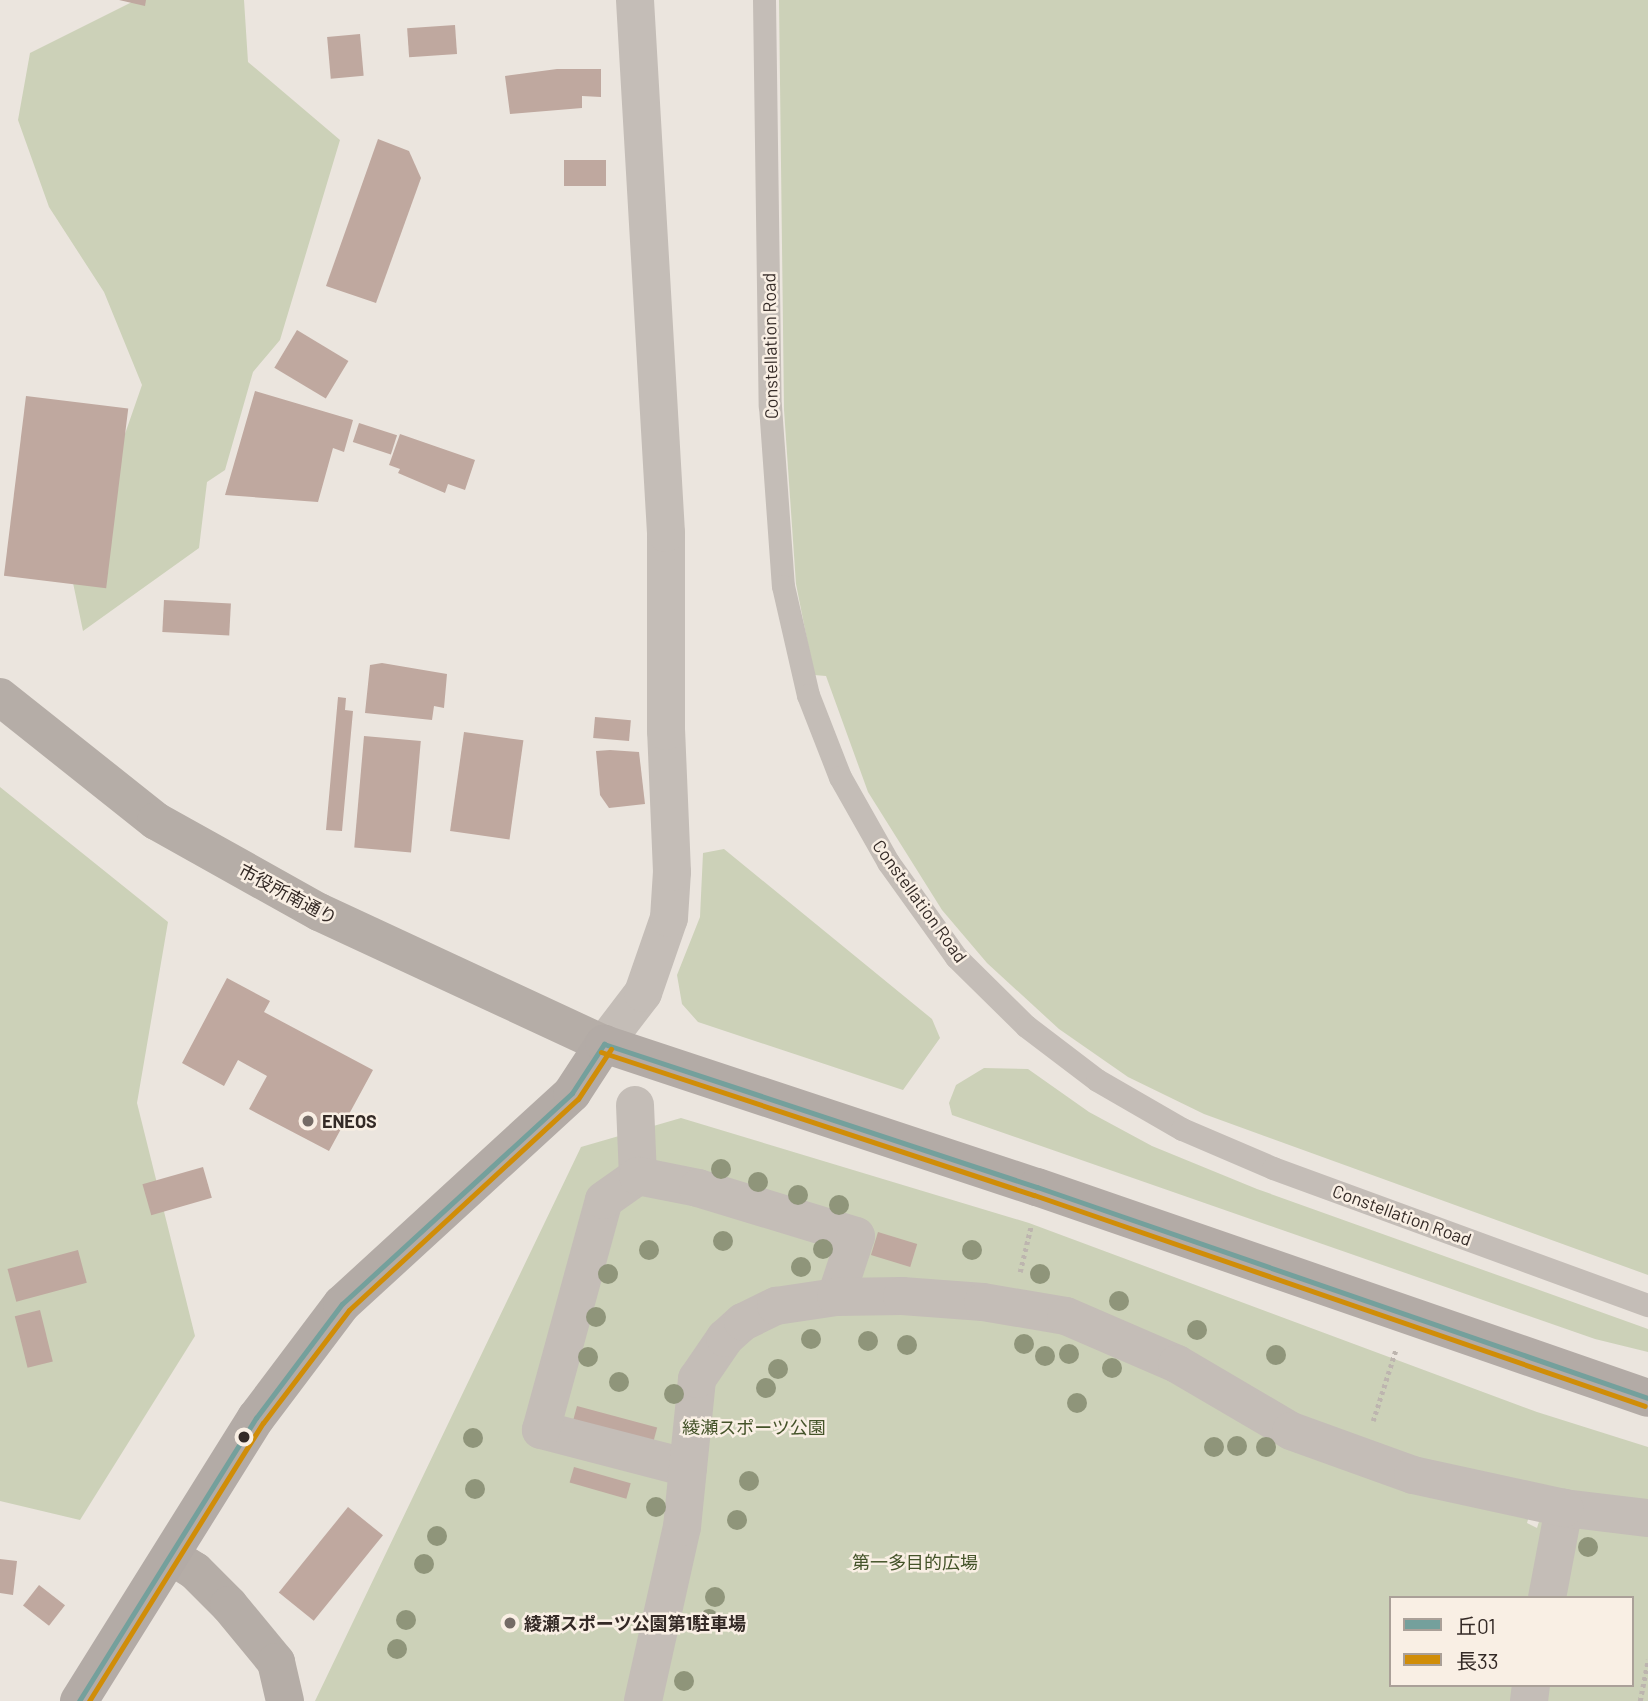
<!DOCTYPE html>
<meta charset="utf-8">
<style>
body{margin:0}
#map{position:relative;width:1648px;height:1701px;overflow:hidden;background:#ebe5de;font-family:Barlow,"Noto Sans JP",sans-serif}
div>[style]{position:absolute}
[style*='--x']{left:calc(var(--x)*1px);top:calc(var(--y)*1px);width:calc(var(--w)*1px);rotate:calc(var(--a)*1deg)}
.green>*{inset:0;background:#ccd1b8}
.building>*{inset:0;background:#bfa89f;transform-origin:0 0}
.path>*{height:4.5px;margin-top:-2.25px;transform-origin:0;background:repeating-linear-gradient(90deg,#bdb5af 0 3.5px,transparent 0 7px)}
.lane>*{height:23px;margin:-11.5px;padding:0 11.5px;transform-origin:11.5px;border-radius:11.5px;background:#c4bdb7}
.street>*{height:38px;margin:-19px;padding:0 19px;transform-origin:19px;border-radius:19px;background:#c4bdb7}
.secondary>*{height:38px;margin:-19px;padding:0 19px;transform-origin:19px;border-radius:19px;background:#b5ada7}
.primary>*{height:38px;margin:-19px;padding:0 19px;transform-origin:19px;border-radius:19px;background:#b3aba6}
.bus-1>*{height:5px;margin:-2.5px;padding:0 2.5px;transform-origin:2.5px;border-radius:2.5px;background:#74a09c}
.bus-2>*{height:5px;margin:-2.5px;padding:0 2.5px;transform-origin:2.5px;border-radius:2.5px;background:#d08d08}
.trees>*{width:20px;height:20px;margin:-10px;border-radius:50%;background:#8f957a}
.dots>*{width:19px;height:19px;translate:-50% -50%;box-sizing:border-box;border:4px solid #f9efe4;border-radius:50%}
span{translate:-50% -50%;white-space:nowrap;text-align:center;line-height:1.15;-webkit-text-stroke:5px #f9efe4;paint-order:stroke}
.street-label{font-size:18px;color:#342a26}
.poi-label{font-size:18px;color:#342a26;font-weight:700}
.left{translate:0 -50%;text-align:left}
.park-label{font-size:18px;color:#445329}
.legend{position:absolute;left:1389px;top:1596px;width:245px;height:91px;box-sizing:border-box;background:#f9efe4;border:2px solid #aaa098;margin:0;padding:9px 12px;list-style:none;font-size:21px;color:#342a26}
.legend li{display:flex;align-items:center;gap:14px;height:35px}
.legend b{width:35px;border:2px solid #aaa098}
</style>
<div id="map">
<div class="green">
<div style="clip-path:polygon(136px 0,244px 0,248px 62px,340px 140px,280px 340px,253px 372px,225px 470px,207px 482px,199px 548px,83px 631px,66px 549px,118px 454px,142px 385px,104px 292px,49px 207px,18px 120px,30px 53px)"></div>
<div style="clip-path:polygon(779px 0,1648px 0,1648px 1275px,1204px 1114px,1128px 1077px,1059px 1029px,987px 963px,942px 910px,868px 792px,826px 676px,814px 675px,796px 584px,784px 410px)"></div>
<div style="clip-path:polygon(0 787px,168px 922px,137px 1103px,195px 1336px,80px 1520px,0 1501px)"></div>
<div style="clip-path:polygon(724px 849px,932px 1019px,940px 1038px,903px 1090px,698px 1022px,682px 1004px,677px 975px,700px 917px,703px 853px)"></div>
<div style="clip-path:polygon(984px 1068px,1028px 1069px,1089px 1112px,1152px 1146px,1257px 1189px,1648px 1329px,1648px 1352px,1595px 1339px,952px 1115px,949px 1103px,956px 1085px)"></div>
<div style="clip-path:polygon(evenodd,681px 1118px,1029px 1223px,1537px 1412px,1648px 1447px,1648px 1701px,315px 1701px,581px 1147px,681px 1118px,1538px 1485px,1550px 1486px,1537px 1528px,1527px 1523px,1538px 1485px,681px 1118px,1391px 1598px,1632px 1598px,1632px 1685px,1391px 1685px,1391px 1598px)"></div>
</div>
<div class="building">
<div style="clip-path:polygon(119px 0,146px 0,145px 6px)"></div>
<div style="left:455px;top:25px;width:29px;height:48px;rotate:86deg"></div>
<div style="left:360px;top:34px;width:42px;height:33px;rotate:85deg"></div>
<div style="clip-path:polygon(557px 69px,601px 69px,601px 97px,582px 96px,582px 108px,510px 114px,505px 76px)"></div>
<div style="clip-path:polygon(378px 139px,409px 151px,421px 178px,376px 303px,326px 286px)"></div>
<div style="left:606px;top:160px;width:26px;height:42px;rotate:90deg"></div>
<div style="left:297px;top:330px;width:60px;height:44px;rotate:31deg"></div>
<div style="clip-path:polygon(255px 391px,353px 420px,344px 452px,333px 448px,318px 502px,225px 495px)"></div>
<div style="left:26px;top:396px;width:103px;height:181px;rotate:7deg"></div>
<div style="left:359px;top:423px;width:40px;height:20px;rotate:18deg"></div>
<div style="clip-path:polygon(400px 434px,475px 460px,465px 490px,448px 484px,445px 493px,398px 473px,400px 469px,389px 465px)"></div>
<div style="left:164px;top:600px;width:67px;height:32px;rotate:3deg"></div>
<div style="clip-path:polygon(382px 663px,447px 674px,444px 708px,434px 706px,432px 720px,365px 713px,370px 665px)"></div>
<div style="clip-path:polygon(338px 697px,346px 698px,345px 710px,353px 711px,342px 831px,326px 830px)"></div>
<div style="left:595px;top:717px;width:36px;height:21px;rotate:5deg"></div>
<div style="left:464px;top:732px;width:60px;height:100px;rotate:8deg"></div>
<div style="left:364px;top:736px;width:57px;height:112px;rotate:5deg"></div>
<div style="clip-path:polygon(610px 750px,639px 752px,645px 804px,609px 808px,600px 795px,596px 751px)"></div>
<div style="clip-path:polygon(227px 978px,270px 1001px,264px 1012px,373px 1070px,329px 1151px,249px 1109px,267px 1076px,238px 1060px,224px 1086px,182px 1063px)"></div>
<div style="left:203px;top:1167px;width:32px;height:63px;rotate:74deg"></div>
<div style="left:878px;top:1232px;width:41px;height:24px;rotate:17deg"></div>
<div style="left:78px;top:1250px;width:34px;height:73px;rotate:75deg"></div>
<div style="left:40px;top:1310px;width:53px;height:26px;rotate:76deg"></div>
<div style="left:577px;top:1406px;width:83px;height:25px;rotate:15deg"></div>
<div style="left:574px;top:1467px;width:59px;height:16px;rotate:16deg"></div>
<div style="left:348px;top:1507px;width:45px;height:110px;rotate:39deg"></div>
<div style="clip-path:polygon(0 1559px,17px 1561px,13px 1595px,0 1593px)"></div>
<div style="left:39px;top:1585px;width:33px;height:26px;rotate:38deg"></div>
</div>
<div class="path">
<div style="--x:1020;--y:1272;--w:47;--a:-76.6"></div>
<div style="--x:1373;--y:1421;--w:76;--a:-72.3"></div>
<div style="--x:1640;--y:1701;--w:42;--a:-79"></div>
</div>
<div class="lane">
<div style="--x:764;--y:0;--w:406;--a:89.2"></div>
<div style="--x:770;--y:406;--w:180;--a:85.9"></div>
<div style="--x:783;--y:586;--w:112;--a:77.1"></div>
<div style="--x:808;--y:695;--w:88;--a:68.7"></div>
<div style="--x:840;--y:777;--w:98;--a:60.5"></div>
<div style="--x:888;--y:862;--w:117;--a:54.4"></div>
<div style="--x:956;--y:957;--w:98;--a:44.6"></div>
<div style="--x:1026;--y:1026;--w:89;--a:37.3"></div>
<div style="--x:1097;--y:1080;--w:98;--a:30"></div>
<div style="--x:1182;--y:1129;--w:99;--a:23.2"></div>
<div style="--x:1273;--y:1168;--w:399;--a:20.1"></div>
</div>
<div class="street">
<div style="--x:604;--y:1044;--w:64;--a:-52.6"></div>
<div style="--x:643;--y:993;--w:79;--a:-70.9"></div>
<div style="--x:669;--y:918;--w:46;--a:-86.3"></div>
<div style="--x:672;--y:872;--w:141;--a:-92.4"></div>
<div style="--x:666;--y:731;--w:198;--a:-90"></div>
<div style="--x:666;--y:533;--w:534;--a:-93.33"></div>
<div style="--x:635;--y:1105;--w:71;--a:87.6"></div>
<div style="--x:688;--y:1468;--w:152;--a:-165.5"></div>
<div style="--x:541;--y:1430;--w:238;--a:-74.7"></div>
<div style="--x:604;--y:1200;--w:42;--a:-35.2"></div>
<div style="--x:638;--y:1176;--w:61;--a:11.3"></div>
<div style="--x:698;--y:1188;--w:165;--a:16.9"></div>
<div style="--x:856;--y:1236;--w:64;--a:108.2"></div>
<div style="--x:1547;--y:1598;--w:92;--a:-79.3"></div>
<div style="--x:1564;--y:1508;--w:85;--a:6.8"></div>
<div style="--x:643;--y:1701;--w:178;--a:-77.4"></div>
<div style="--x:682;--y:1527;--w:149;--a:-84.2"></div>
<div style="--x:697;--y:1379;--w:50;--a:-55.7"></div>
<div style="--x:725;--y:1338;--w:24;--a:-42"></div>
<div style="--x:743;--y:1322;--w:37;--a:-26"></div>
<div style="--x:776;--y:1306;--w:61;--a:-8.5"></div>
<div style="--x:836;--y:1297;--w:66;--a:-0.9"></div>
<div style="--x:902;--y:1296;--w:81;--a:4.2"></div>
<div style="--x:983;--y:1302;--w:84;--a:9.6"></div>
<div style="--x:1066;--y:1316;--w:121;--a:23.4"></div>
<div style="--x:1177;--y:1364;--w:132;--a:30.4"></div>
<div style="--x:1291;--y:1431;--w:130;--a:19.8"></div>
<div style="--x:1413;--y:1475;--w:155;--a:12.3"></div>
<div style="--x:1529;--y:1701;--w:16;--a:-83"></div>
</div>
<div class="secondary">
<div style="--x:0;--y:697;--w:199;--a:38.5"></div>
<div style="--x:156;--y:821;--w:187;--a:29.2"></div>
<div style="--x:319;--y:912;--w:314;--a:24.9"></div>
<div style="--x:171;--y:1556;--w:28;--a:32"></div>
<div style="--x:195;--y:1571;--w:48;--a:45"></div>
<div style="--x:229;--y:1605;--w:74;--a:50.5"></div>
<div style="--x:276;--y:1662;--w:40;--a:77"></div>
</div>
<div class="primary">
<div style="--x:79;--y:1701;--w:334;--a:-58"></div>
<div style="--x:256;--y:1418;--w:143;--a:-53"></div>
<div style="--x:342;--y:1304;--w:312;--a:-42.5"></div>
<div style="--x:572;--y:1093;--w:59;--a:-56.9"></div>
<div style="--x:604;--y:1044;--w:456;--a:18.3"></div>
<div style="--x:1037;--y:1187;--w:646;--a:19.05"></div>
</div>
<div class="bus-1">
<div style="--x:604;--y:1044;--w:456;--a:18.3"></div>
<div style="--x:1037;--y:1187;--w:646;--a:19.05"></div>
<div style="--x:79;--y:1701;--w:334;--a:-58"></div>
<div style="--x:256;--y:1418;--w:143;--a:-53"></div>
<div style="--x:342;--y:1304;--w:312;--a:-42.5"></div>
<div style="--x:572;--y:1093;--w:59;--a:-56.9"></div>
</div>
<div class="bus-2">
<div style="--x:601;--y:1052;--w:456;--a:18.3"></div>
<div style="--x:1034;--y:1195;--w:646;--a:19.05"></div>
<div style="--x:89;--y:1701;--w:328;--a:-58"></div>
<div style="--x:263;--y:1423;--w:142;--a:-52.7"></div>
<div style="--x:349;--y:1310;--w:311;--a:-42.7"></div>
<div style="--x:578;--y:1099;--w:60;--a:-56.6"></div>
</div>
<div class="trees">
<div style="left:721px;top:1169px"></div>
<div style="left:758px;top:1182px"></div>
<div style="left:798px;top:1195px"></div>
<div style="left:839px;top:1205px"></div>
<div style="left:723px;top:1241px"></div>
<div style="left:823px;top:1249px"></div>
<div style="left:649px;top:1250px"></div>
<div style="left:972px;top:1250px"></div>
<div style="left:801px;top:1267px"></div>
<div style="left:608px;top:1274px"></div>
<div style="left:1040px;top:1274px"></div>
<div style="left:1119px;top:1301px"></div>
<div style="left:596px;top:1317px"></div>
<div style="left:1197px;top:1330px"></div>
<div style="left:811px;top:1339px"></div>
<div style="left:868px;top:1341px"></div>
<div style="left:1024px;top:1344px"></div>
<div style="left:907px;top:1345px"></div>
<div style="left:1069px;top:1354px"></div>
<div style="left:1276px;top:1355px"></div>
<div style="left:1045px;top:1356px"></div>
<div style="left:588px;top:1357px"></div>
<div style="left:1112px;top:1368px"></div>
<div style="left:778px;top:1369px"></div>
<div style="left:619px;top:1382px"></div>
<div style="left:766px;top:1388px"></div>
<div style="left:674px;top:1394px"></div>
<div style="left:1077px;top:1403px"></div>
<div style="left:473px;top:1438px"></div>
<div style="left:1237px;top:1446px"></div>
<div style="left:1214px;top:1447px"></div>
<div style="left:1266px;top:1447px"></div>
<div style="left:749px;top:1481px"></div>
<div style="left:475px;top:1489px"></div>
<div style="left:656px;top:1507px"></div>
<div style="left:737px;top:1520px"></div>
<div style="left:437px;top:1536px"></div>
<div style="left:1588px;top:1547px"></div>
<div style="left:424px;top:1564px"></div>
<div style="left:715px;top:1597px"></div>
<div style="left:709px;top:1619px"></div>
<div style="left:406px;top:1620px"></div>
<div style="left:397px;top:1649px"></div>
<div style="left:684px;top:1681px"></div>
</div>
<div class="dots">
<div style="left:308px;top:1121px;background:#746b66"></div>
<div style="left:244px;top:1437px;background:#342a26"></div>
<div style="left:510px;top:1623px;background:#746b66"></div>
</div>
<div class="street-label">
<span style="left:770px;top:346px;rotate:-91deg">Constellation Road</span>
<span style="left:288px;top:894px;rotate:28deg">市役所南通り</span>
<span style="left:920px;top:901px;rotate:54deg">Constellation Road</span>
<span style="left:1402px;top:1215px;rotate:20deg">Constellation Road</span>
</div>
<div class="poi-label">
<span class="left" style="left:322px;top:1121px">ENEOS</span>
<span class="left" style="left:524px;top:1623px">綾瀬スポーツ公園第1駐車場</span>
</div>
<div class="park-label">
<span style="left:754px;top:1427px">綾瀬スポーツ公園</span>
<span style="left:915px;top:1562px">第一多目的広場</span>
</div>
<ul class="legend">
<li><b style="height:9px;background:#74a09c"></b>丘01</li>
<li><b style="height:9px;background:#d08d08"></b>長33</li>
</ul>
</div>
